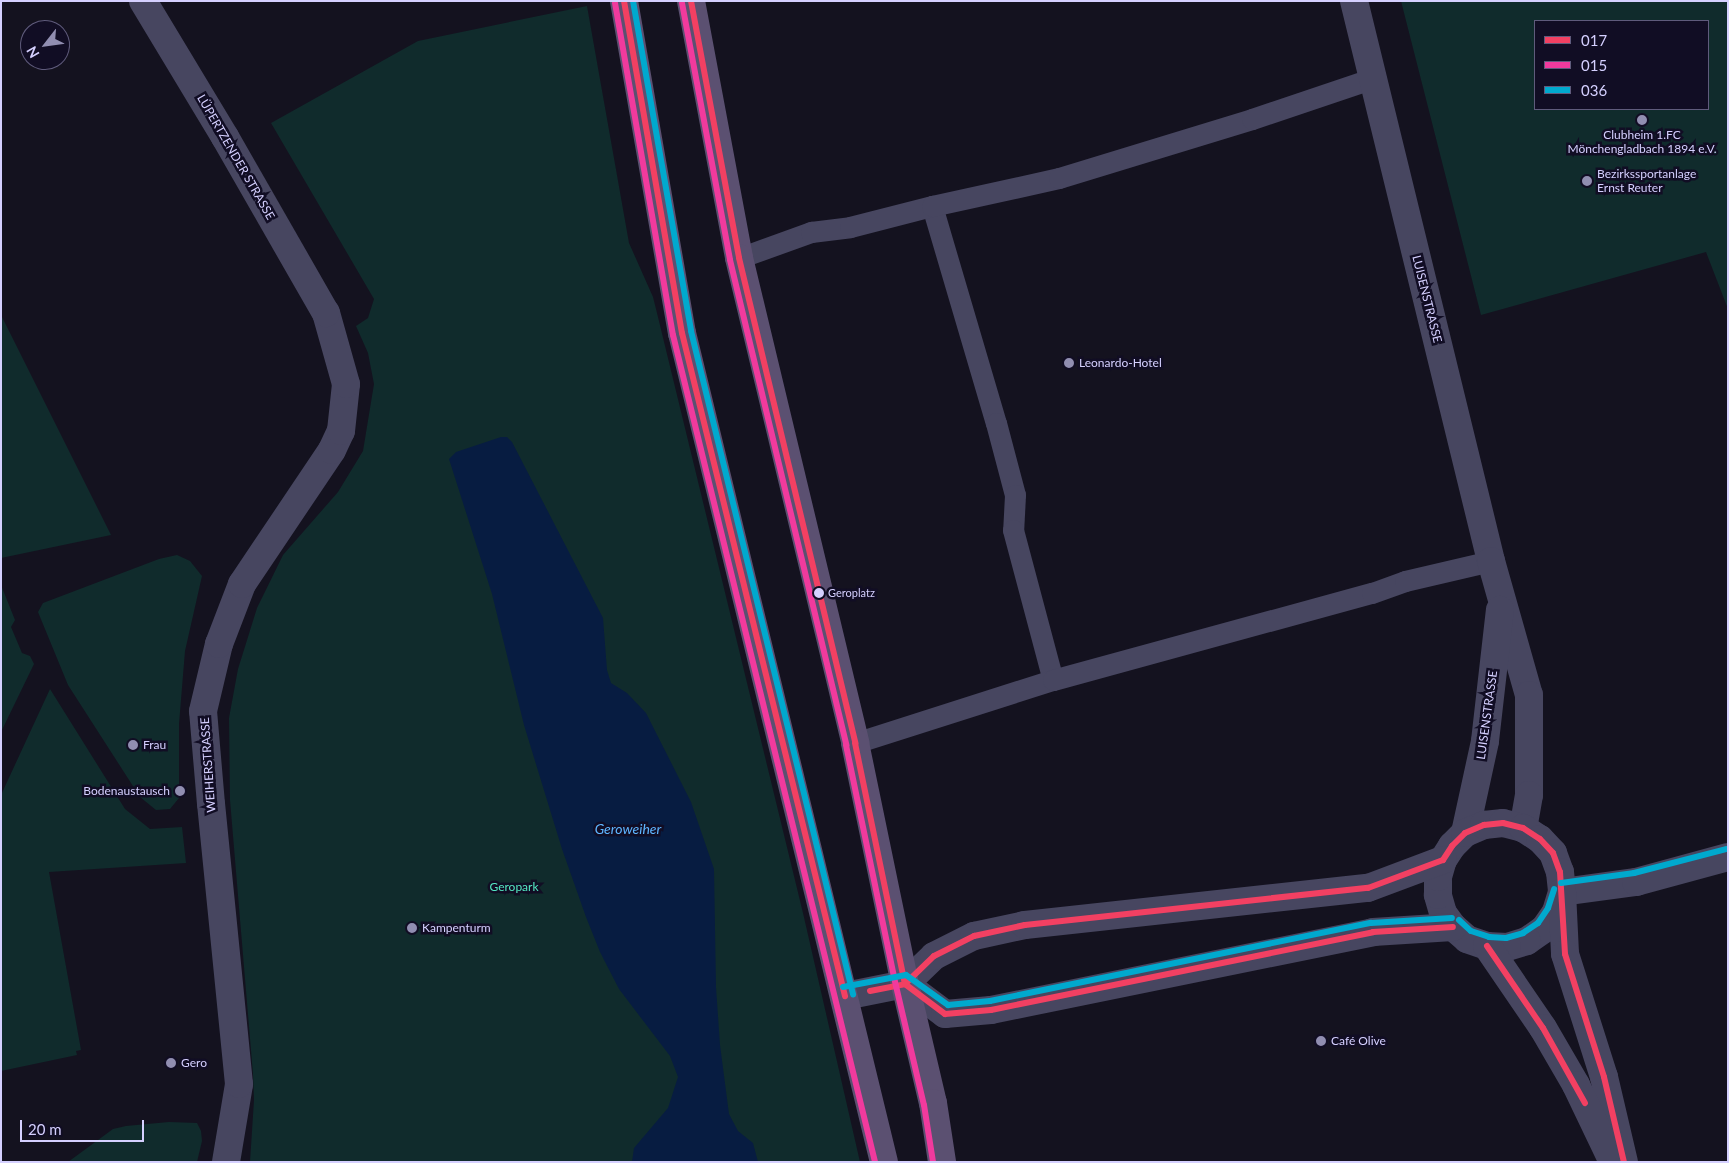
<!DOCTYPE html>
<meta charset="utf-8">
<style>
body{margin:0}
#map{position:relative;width:1729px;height:1163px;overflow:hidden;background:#14121f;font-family:Lato,sans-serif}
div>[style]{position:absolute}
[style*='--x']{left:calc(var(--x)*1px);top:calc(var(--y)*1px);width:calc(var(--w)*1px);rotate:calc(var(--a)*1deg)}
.green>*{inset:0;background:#102b2c}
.water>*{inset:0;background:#071c41}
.service>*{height:21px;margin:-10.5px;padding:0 10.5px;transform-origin:10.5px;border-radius:10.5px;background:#474660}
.minor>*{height:28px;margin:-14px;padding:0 14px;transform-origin:14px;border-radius:14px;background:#474660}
.tertiary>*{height:28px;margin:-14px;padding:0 14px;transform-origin:14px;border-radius:14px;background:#474660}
.primary>*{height:28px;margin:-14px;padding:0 14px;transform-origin:14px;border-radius:14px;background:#5b5071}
.bus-1>*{height:6px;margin:-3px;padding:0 3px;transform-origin:3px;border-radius:3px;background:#f24062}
.bus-2>*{height:6px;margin:-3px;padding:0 3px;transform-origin:3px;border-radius:3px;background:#f13a9d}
.bus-3>*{height:6px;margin:-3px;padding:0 3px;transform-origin:3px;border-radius:3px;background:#00a9ce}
.dots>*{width:14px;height:14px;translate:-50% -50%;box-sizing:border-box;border:2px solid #110d24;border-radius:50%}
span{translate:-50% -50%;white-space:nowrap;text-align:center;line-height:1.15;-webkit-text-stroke:5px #110d24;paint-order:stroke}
.bus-label{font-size:11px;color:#d5d0ff}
.left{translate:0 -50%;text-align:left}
.poi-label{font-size:12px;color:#d5d0ff}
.right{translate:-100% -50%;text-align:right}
.street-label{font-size:12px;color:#d5d0ff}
.park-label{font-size:12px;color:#54e7c2}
.water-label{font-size:14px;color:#5eb5ff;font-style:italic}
.frame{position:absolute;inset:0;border:2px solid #d5d0ff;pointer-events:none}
.legend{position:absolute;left:1534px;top:20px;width:175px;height:90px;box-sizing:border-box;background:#110d24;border:1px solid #5f5b7c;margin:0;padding:6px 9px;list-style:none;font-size:15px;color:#d5d0ff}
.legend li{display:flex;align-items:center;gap:10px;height:25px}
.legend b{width:25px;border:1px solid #5f5b7c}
.north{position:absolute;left:20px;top:20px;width:50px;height:50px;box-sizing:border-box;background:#110d24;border:1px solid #5f5b7c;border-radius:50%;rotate:240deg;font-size:14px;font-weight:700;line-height:20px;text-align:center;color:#d5d0ff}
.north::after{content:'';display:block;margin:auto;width:18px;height:22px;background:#918eb1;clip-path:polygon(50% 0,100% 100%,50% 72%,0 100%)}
.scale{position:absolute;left:20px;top:1120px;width:124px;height:22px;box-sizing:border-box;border:2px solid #d5d0ff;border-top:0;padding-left:6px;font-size:15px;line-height:18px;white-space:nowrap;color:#d5d0ff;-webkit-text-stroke:4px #110d24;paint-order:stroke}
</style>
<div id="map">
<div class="green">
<div style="clip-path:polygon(evenodd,1401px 1px,1728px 1px,1728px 309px,1706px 252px,1481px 315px,1401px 1px,1535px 21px,1708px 21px,1708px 109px,1535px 109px,1535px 21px)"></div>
<div style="clip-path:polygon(587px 6px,629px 243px,653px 297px,657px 313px,803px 913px,860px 1162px,250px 1162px,254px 1100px,253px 1074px,230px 800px,229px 718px,238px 669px,257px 608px,283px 555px,338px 492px,363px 451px,374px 384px,368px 353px,356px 326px,368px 318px,374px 299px,271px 123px,418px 41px)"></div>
<div style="clip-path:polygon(1px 315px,111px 535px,1px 558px)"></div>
<div style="clip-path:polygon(177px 555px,190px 561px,202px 576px,185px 651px,179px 724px,179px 798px,170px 809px,156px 810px,140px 797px,68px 685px,38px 612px,43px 603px,159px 559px)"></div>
<div style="clip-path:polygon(1px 585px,15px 620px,11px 627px,22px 653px,30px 656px,34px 664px,1px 732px)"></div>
<div style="clip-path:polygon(50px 689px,125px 809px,150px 829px,182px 827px,186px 863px,49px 872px,81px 1050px,76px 1051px,77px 1055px,1px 1071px,1px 795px)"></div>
<div style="clip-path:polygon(169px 1122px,197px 1123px,201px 1131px,202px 1141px,197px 1162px,68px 1162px,113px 1129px,126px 1126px)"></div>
</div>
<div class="water">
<div style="clip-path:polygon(501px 437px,507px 437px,512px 442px,603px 618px,607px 670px,611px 683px,627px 693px,646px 713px,691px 802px,714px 869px,716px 987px,720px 1045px,729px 1114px,738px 1131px,753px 1143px,758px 1162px,632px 1162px,634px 1148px,668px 1108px,678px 1077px,670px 1056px,619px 989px,600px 952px,586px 917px,562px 849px,524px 725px,492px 594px,449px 459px,456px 452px)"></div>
</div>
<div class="service">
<div style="--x:932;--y:206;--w:226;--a:73.6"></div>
<div style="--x:996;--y:423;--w:74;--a:75.2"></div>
<div style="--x:1015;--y:495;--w:35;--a:93"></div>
<div style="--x:1013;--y:530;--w:155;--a:75.1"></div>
<div style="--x:739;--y:258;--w:77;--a:-19.9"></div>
<div style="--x:811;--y:232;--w:39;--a:-7"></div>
<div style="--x:850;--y:227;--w:85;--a:-14.4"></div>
<div style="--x:932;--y:206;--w:130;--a:-12.4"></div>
<div style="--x:1059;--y:178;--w:202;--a:-17"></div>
<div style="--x:1252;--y:119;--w:126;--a:-18.6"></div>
<div style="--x:855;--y:743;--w:208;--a:-17.7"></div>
<div style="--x:1053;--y:680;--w:331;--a:-15.3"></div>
<div style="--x:1372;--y:593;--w:35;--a:-20"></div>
<div style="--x:1405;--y:581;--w:88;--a:-13.1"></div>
</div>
<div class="minor">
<div style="--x:1354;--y:1;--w:577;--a:76.25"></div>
<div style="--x:1491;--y:561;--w:139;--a:74.2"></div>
<div style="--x:1529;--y:695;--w:100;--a:90"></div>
<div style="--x:1529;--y:795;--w:34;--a:100"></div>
<div style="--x:1465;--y:833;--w:94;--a:-77.7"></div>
<div style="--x:1485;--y:741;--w:132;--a:-83.5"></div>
<div style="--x:1562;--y:892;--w:75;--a:-7.7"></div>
<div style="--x:1636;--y:882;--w:95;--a:-15.2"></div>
<div style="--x:226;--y:1162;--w:79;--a:-80.5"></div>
<div style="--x:239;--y:1084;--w:281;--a:-95.7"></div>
<div style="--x:211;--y:804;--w:93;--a:-94.9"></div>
<div style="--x:203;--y:711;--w:69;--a:-76.6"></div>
<div style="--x:219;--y:644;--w:64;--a:-69"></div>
<div style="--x:242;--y:584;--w:161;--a:-56.1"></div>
<div style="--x:332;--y:450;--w:21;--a:-65"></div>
<div style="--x:341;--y:431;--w:47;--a:-83.9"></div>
<div style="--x:346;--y:384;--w:74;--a:-105.7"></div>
</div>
<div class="tertiary">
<div style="--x:143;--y:1;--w:159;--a:58.9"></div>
<div style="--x:225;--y:137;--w:203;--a:60.2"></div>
<div style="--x:1562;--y:892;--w:21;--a:107"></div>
<div style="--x:1556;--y:912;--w:21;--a:125"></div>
<div style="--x:1544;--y:929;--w:21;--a:145"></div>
<div style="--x:1527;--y:941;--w:21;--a:163"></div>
<div style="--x:1507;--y:947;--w:20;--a:-177"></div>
<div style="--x:1487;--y:946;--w:21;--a:-161"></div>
<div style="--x:1467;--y:939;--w:18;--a:-139"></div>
<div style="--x:1453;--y:927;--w:17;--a:-126"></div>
<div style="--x:1443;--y:913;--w:19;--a:-106"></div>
<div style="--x:1438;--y:895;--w:18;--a:-90"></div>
<div style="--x:1438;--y:877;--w:18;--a:-74"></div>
<div style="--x:1443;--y:860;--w:17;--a:-57"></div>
<div style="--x:1452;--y:846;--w:18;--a:-45"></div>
<div style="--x:1465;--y:833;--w:21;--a:-23"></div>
<div style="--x:1484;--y:825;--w:19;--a:-6"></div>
<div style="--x:1503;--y:823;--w:21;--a:14"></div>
<div style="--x:1523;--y:828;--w:20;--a:33"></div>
<div style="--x:1540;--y:839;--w:19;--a:47"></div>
<div style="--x:1553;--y:853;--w:20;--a:70"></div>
<div style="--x:1560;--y:872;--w:20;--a:84"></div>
<div style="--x:1562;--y:892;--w:62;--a:87.2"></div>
<div style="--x:1565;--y:954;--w:129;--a:72.4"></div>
<div style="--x:1604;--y:1077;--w:87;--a:76.8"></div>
<div style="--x:1487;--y:946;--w:99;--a:55.7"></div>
<div style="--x:1543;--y:1028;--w:66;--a:59.9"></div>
<div style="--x:1576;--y:1085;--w:81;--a:64.4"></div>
<div style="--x:905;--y:984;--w:50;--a:36.9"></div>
<div style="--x:945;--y:1014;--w:46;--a:-5"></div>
<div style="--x:991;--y:1010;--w:390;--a:-11.5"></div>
<div style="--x:1373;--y:932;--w:80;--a:-3.6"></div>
<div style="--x:845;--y:996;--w:61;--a:-11.3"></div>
<div style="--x:905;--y:984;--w:40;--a:-44"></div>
<div style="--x:934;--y:956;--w:45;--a:-26.6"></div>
<div style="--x:974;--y:936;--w:52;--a:-12.2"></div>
<div style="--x:1025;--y:925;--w:345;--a:-6.2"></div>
<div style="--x:1368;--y:888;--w:80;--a:-20.5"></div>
</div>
<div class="primary">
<div style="--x:624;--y:1;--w:337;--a:80.1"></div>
<div style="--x:682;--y:333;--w:853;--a:76.31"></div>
<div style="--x:691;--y:1;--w:261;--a:79.4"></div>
<div style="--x:739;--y:258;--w:499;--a:76.5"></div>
<div style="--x:855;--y:743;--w:246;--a:78.3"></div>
<div style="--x:905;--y:984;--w:122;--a:76.8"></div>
<div style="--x:933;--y:1103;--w:60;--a:81.3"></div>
</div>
<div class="bus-1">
<div style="--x:624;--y:1;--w:337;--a:80.1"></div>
<div style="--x:682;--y:333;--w:683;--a:76.19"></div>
<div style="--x:691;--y:1;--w:261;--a:79.4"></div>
<div style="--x:739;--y:258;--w:499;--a:76.5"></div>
<div style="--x:855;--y:743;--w:246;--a:78.3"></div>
<div style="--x:905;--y:984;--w:50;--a:36.9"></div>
<div style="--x:945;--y:1014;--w:46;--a:-5"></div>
<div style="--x:991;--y:1010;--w:390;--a:-11.5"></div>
<div style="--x:1373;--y:932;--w:80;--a:-3.6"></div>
<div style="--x:1443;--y:860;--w:17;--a:-57"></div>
<div style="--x:1452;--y:846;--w:18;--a:-45"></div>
<div style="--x:1465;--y:833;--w:21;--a:-23"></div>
<div style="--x:1484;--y:825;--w:19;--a:-6"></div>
<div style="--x:1503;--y:823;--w:21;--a:14"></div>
<div style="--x:1523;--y:828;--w:20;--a:33"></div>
<div style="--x:1540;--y:839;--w:19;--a:47"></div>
<div style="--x:1553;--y:853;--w:20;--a:70"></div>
<div style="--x:1560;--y:872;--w:82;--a:86.5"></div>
<div style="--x:1565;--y:954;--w:129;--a:72.4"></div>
<div style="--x:1604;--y:1077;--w:87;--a:76.8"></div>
<div style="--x:1487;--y:946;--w:99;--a:55.7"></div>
<div style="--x:1543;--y:1028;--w:86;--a:60.8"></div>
<div style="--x:870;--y:991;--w:36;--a:-11"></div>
<div style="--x:905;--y:984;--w:40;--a:-44"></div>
<div style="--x:934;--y:956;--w:45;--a:-26.6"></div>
<div style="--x:974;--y:936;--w:52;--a:-12.2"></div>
<div style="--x:1025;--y:925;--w:345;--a:-6.2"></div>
<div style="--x:1368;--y:888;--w:80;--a:-20.5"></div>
</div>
<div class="bus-2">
<div style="--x:615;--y:3;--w:337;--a:80.1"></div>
<div style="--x:673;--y:335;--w:851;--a:76.27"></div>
<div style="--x:682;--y:3;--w:261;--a:79.4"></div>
<div style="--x:730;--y:260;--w:499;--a:76.5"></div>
<div style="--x:846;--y:745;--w:246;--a:78.3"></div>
<div style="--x:896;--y:986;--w:122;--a:76.8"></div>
<div style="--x:924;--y:1105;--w:58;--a:81"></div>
</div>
<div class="bus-3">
<div style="--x:633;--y:1;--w:335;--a:80"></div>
<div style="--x:691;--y:331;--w:683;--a:76.27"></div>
<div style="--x:1561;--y:883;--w:74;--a:-7.8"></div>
<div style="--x:1634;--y:873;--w:95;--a:-14.6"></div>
<div style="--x:1459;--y:920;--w:16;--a:43"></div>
<div style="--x:1471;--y:931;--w:19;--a:18"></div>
<div style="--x:1489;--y:937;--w:17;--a:3"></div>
<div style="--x:1506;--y:938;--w:18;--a:-16"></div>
<div style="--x:1523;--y:933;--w:18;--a:-34"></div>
<div style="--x:1538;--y:923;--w:18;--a:-56"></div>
<div style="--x:1548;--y:908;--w:20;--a:-72"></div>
<div style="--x:843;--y:987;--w:64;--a:-10.8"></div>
<div style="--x:906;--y:975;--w:52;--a:35.5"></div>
<div style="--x:948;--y:1005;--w:42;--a:-5.4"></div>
<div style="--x:990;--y:1001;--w:389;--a:-11.6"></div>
<div style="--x:1371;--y:923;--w:81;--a:-3.5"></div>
</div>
<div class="dots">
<div style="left:1642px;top:120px;background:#918eb1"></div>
<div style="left:1587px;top:181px;background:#918eb1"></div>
<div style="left:1069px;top:363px;background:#918eb1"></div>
<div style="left:819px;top:593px;background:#d5d0ff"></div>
<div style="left:133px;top:745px;background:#918eb1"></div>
<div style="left:180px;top:791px;background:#918eb1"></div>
<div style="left:412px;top:928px;background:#918eb1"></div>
<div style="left:1321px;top:1041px;background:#918eb1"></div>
<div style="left:171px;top:1063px;background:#918eb1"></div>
</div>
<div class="bus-label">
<span class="left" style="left:828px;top:593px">Geroplatz</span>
</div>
<div class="poi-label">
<span style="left:1642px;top:142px">Clubheim 1.FC<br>Mönchengladbach 1894 e.V.</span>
<span class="left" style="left:1597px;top:181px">Bezirkssportanlage<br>Ernst Reuter</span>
<span class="left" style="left:1079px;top:363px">Leonardo-Hotel</span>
<span class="left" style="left:143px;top:745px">Frau</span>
<span class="right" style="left:170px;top:791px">Bodenaustausch</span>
<span class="left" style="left:422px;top:928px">Kampenturm</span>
<span class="left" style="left:1331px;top:1041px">Café Olive</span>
<span class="left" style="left:181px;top:1063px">Gero</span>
</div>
<div class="street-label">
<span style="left:236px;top:157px;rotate:60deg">LÜPERTZENDER STRASSE</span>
<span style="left:1427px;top:299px;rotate:76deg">LUISENSTRASSE</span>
<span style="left:1487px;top:715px;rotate:-82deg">LUISENSTRASSE</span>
<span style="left:208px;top:765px;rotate:-94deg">WEIHERSTRASSE</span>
</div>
<div class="park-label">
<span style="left:514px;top:887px">Geropark</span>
</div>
<div class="water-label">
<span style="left:628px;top:829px">Geroweiher</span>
</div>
<div class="frame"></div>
<ul class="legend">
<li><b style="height:6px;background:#f24062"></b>017</li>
<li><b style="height:6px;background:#f13a9d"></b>015</li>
<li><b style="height:6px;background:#00a9ce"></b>036</li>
</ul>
<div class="north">N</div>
<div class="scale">20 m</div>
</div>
